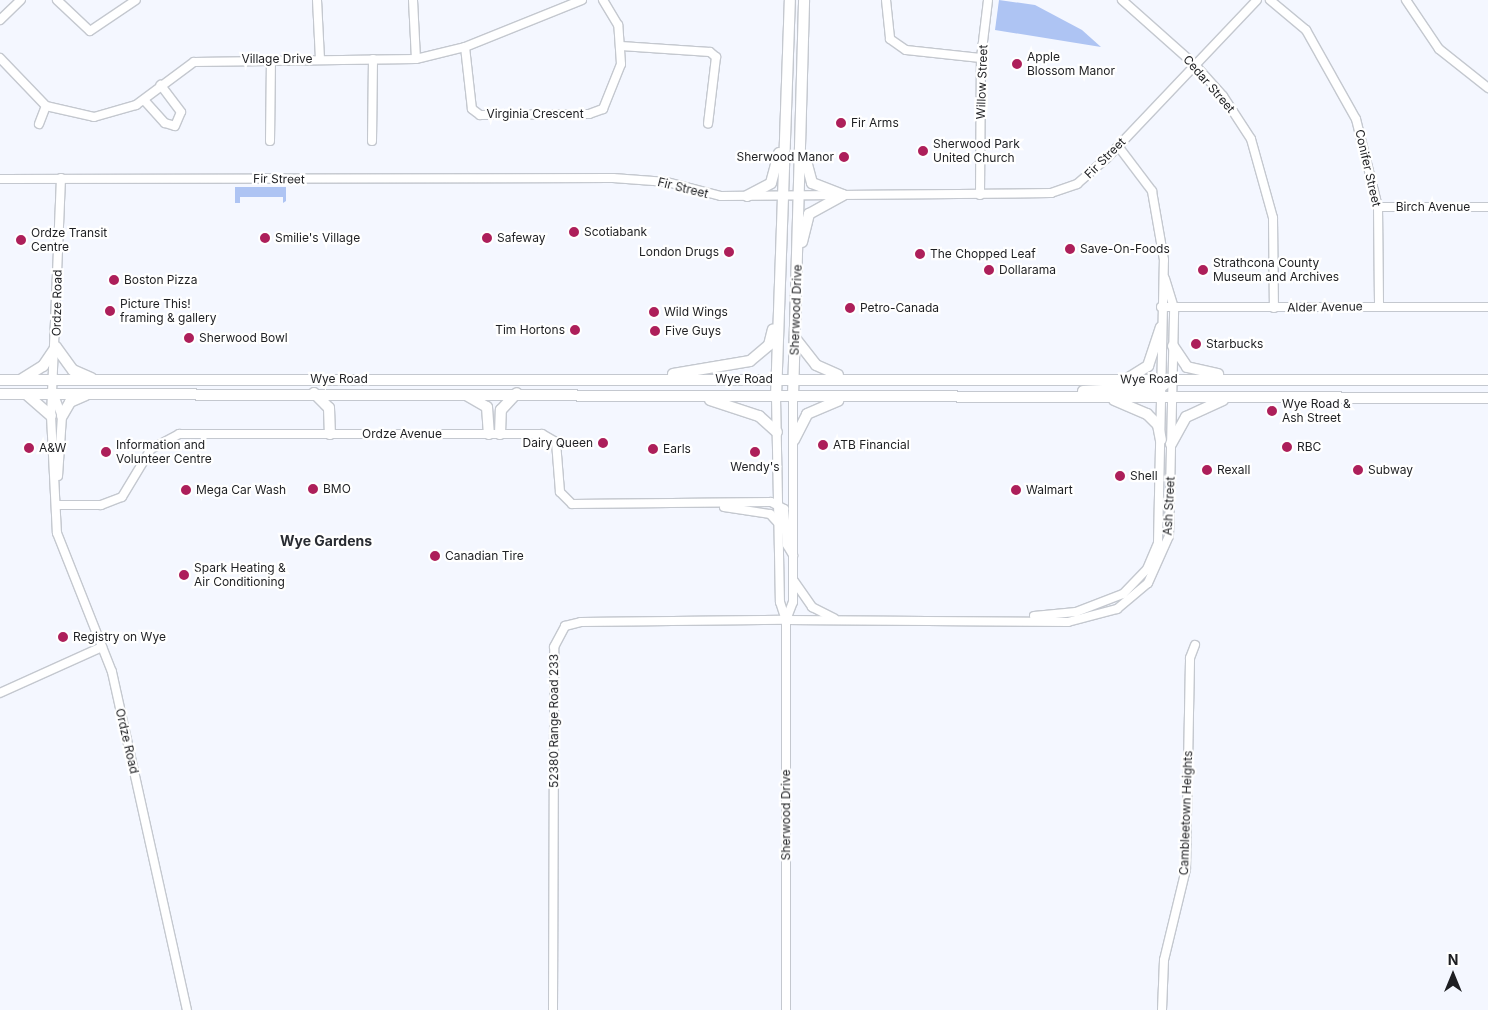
<!DOCTYPE html>
<style>
body{margin:0}
#map{position:relative;width:1488px;height:1010px;overflow:hidden;background:#f4f7ff;font-family:Inter,sans-serif}
div>[style]{position:absolute}
[style*='--x']{left:calc(var(--x)*1px);top:calc(var(--y)*1px);width:calc(var(--w)*1px);rotate:calc(var(--a)*1deg)}
.green>*{inset:0;background:#aec4f3}
.roads{filter:drop-shadow(1px 0 #c4c8cf) drop-shadow(-1px 0 #c4c8cf) drop-shadow(0 1px #c4c8cf) drop-shadow(0 -1px #c4c8cf)}
.minor>*{height:8px;margin:-4px;padding:0 4px;transform-origin:4px;border-radius:4px;background:#fff}
.major>*{height:10px;margin:-5px;padding:0 5px;transform-origin:5px;border-radius:5px;background:#fff}
.dots>*{width:14px;height:14px;translate:-50% -50%;box-sizing:border-box;border:2px solid #fff;border-radius:50%}
span{translate:-50% -50%;white-space:nowrap;text-align:center;line-height:1.15;-webkit-text-stroke:4.5px #fff;paint-order:stroke}
.poi-label{font-size:12px;color:#1e1f22}
.left{translate:0 -50%;text-align:left}
.right{translate:-100% -50%;text-align:right}
.street-label{font-size:12px;color:#1e1f22}
.neighbourhood-label{font-size:14px;color:#292c32;font-weight:700}
.north{position:absolute;left:1428px;top:950px;width:50px;height:50px;-webkit-text-stroke:4px #fff;paint-order:stroke;rotate:0deg;font-size:14px;font-weight:700;line-height:20px;text-align:center;color:#1e1f22}
.north::after{content:'';display:block;margin:auto;width:18px;height:22px;background:#1e1f22;clip-path:polygon(50% 0,100% 100%,50% 72%,0 100%)}
</style>
<div id="map">
<div class="green">
<div style="clip-path:polygon(999px 0,1035px 5px,1082px 30px,1101px 47px,995px 30px)"></div>
<div style="clip-path:polygon(235px 187px,286px 187px,286px 201px,283px 203px,283px 197px,240px 197px,240px 203px,235px 203px)"></div>
</div>
<div class="roads">
<div class="minor">
<div style="--x:57;--y:0;--w:45;--a:43.2"></div>
<div style="--x:90;--y:31;--w:55;--a:-34"></div>
<div style="--x:317;--y:0;--w:59;--a:87.1"></div>
<div style="--x:413;--y:0;--w:59;--a:87.1"></div>
<div style="--x:886;--y:0;--w:39;--a:84"></div>
<div style="--x:890;--y:39;--w:19;--a:35"></div>
<div style="--x:906;--y:50;--w:75;--a:6.1"></div>
<div style="--x:1122;--y:0;--w:99;--a:41.7"></div>
<div style="--x:1196;--y:66;--w:40;--a:48"></div>
<div style="--x:1223;--y:96;--w:51;--a:56.9"></div>
<div style="--x:1251;--y:139;--w:82;--a:74.4"></div>
<div style="--x:1273;--y:218;--w:90;--a:89.4"></div>
<div style="--x:1270;--y:0;--w:47;--a:39.8"></div>
<div style="--x:1306;--y:30;--w:102;--a:60.7"></div>
<div style="--x:1356;--y:119;--w:91;--a:76"></div>
<div style="--x:1378;--y:207;--w:99;--a:89.4"></div>
<div style="--x:1406;--y:0;--w:59;--a:56"></div>
<div style="--x:1439;--y:49;--w:63;--a:38.5"></div>
<div style="--x:0;--y:20;--w:29;--a:-44"></div>
<div style="--x:621;--y:46;--w:89;--a:3.9"></div>
<div style="--x:710;--y:52;--w:8;--a:40"></div>
<div style="--x:716;--y:57;--w:67;--a:96.8"></div>
<div style="--x:465;--y:47;--w:62;--a:83.6"></div>
<div style="--x:472;--y:109;--w:10;--a:37"></div>
<div style="--x:480;--y:115;--w:109;--a:-0.5"></div>
<div style="--x:589;--y:114;--w:15;--a:-20"></div>
<div style="--x:603;--y:109;--w:48;--a:-68.2"></div>
<div style="--x:621;--y:64;--w:39;--a:-94"></div>
<div style="--x:618;--y:25;--w:29;--a:-121"></div>
<div style="--x:0;--y:58;--w:66;--a:46.2"></div>
<div style="--x:46;--y:106;--w:49;--a:12.9"></div>
<div style="--x:94;--y:117;--w:44;--a:-15.9"></div>
<div style="--x:136;--y:105;--w:72;--a:-36.6"></div>
<div style="--x:194;--y:62;--w:222;--a:-0.8"></div>
<div style="--x:416;--y:59;--w:50;--a:-13.8"></div>
<div style="--x:465;--y:47;--w:126;--a:-21.9"></div>
<div style="--x:144;--y:100;--w:31;--a:48"></div>
<div style="--x:165;--y:123;--w:10;--a:17"></div>
<div style="--x:175;--y:126;--w:15;--a:-67"></div>
<div style="--x:181;--y:112;--w:34;--a:-127"></div>
<div style="--x:39;--y:124;--w:19;--a:-69"></div>
<div style="--x:270;--y:141;--w:81;--a:-89.3"></div>
<div style="--x:372;--y:141;--w:82;--a:-89.3"></div>
<div style="--x:61;--y:178;--w:238;--a:92.4"></div>
<div style="--x:51;--y:416;--w:117;--a:87.1"></div>
<div style="--x:57;--y:533;--w:149;--a:68.4"></div>
<div style="--x:112;--y:672;--w:346;--a:77.5"></div>
<div style="--x:0;--y:179;--w:613;--a:-0.09"></div>
<div style="--x:613;--y:178;--w:54;--a:4.2"></div>
<div style="--x:667;--y:182;--w:56;--a:14.5"></div>
<div style="--x:721;--y:196;--w:330;--a:-0.5"></div>
<div style="--x:1051;--y:193;--w:28;--a:-19"></div>
<div style="--x:1077;--y:184;--w:38;--a:-41"></div>
<div style="--x:1106;--y:159;--w:219;--a:-46.5"></div>
<div style="--x:980;--y:195;--w:137;--a:-89.6"></div>
<div style="--x:981;--y:58;--w:58;--a:-83.1"></div>
<div style="--x:1378;--y:207;--w:110;--a:0"></div>
<div style="--x:1161;--y:307;--w:327;--a:0"></div>
<div style="--x:776;--y:397;--w:205;--a:88.9"></div>
<div style="--x:780;--y:602;--w:19;--a:72"></div>
<div style="--x:786;--y:620;--w:390;--a:90"></div>
<div style="--x:55;--y:398;--w:19;--a:69"></div>
<div style="--x:62;--y:416;--w:60;--a:93.8"></div>
<div style="--x:59;--y:505;--w:42;--a:0"></div>
<div style="--x:101;--y:505;--w:22;--a:-21"></div>
<div style="--x:122;--y:497;--w:56;--a:-58.9"></div>
<div style="--x:151;--y:449;--w:32;--a:-28"></div>
<div style="--x:179;--y:434;--w:363;--a:0"></div>
<div style="--x:542;--y:434;--w:16;--a:30"></div>
<div style="--x:556;--y:442;--w:50;--a:85.4"></div>
<div style="--x:560;--y:492;--w:17;--a:45"></div>
<div style="--x:572;--y:504;--w:199;--a:-0.6"></div>
<div style="--x:771;--y:502;--w:15;--a:28"></div>
<div style="--x:784;--y:509;--w:36;--a:85"></div>
<div style="--x:787;--y:545;--w:12;--a:59"></div>
<div style="--x:724;--y:507;--w:47;--a:8.7"></div>
<div style="--x:770;--y:514;--w:13;--a:48"></div>
<div style="--x:794;--y:581;--w:32;--a:55"></div>
<div style="--x:812;--y:607;--w:25;--a:27"></div>
<div style="--x:1034;--y:616;--w:42;--a:-5.4"></div>
<div style="--x:1076;--y:612;--w:50;--a:-21"></div>
<div style="--x:1123;--y:594;--w:35;--a:-46"></div>
<div style="--x:1147;--y:569;--w:28;--a:-67"></div>
<div style="--x:1158;--y:543;--w:283;--a:-88.8"></div>
<div style="--x:1164;--y:260;--w:70;--a:-99.9"></div>
<div style="--x:1152;--y:191;--w:56;--a:-127.1"></div>
<div style="--x:786;--y:620;--w:19;--a:-69"></div>
<div style="--x:793;--y:602;--w:205;--a:-90"></div>
<div style="--x:0;--y:693;--w:112;--a:-24.3"></div>
<div style="--x:553;--y:1010;--w:363;--a:-89.8"></div>
<div style="--x:554;--y:647;--w:24;--a:-62"></div>
<div style="--x:565;--y:626;--w:16;--a:-14"></div>
<div style="--x:581;--y:622;--w:205;--a:-0.6"></div>
<div style="--x:786;--y:620;--w:282;--a:0.4"></div>
<div style="--x:1068;--y:622;--w:51;--a:-14.9"></div>
<div style="--x:1117;--y:609;--w:40;--a:-40"></div>
<div style="--x:1148;--y:583;--w:51;--a:-65.9"></div>
<div style="--x:1169;--y:536;--w:228;--a:-88.7"></div>
<div style="--x:1174;--y:308;--w:31;--a:-107"></div>
<div style="--x:1162;--y:1010;--w:50;--a:-87.7"></div>
<div style="--x:1164;--y:960;--w:94;--a:-76.4"></div>
<div style="--x:1186;--y:869;--w:211;--a:-88.9"></div>
<div style="--x:1190;--y:658;--w:14;--a:-69"></div>
</div>
<div class="major">
<div style="--x:805;--y:157;--w:27;--a:75"></div>
<div style="--x:812;--y:183;--w:33;--a:21"></div>
<div style="--x:747;--y:196;--w:27;--a:-28"></div>
<div style="--x:771;--y:183;--w:31;--a:-75"></div>
<div style="--x:802;--y:242;--w:29;--a:-76"></div>
<div style="--x:809;--y:214;--w:39;--a:-29"></div>
<div style="--x:795;--y:338;--w:34;--a:52"></div>
<div style="--x:816;--y:365;--w:24;--a:24"></div>
<div style="--x:1173;--y:346;--w:25;--a:56"></div>
<div style="--x:1187;--y:367;--w:32;--a:13"></div>
<div style="--x:673;--y:374;--w:78;--a:-9.6"></div>
<div style="--x:750;--y:361;--w:25;--a:-40"></div>
<div style="--x:769;--y:345;--w:16;--a:-76"></div>
<div style="--x:22;--y:379;--w:25;--a:-32"></div>
<div style="--x:43;--y:366;--w:23;--a:-56"></div>
<div style="--x:56;--y:347;--w:29;--a:54"></div>
<div style="--x:73;--y:370;--w:20;--a:24"></div>
<div style="--x:1127;--y:379;--w:25;--a:-32"></div>
<div style="--x:1148;--y:366;--w:41;--a:-71.6"></div>
<div style="--x:0;--y:380;--w:1488;--a:0"></div>
<div style="--x:1083;--y:391;--w:78;--a:-2.9"></div>
<div style="--x:1161;--y:387;--w:14;--a:-36"></div>
<div style="--x:314;--y:393;--w:21;--a:45"></div>
<div style="--x:329;--y:408;--w:26;--a:88"></div>
<div style="--x:0;--y:394;--w:1488;--a:0.15"></div>
<div style="--x:26;--y:394;--w:33;--a:41"></div>
<div style="--x:466;--y:395;--w:24;--a:30"></div>
<div style="--x:487;--y:407;--w:27;--a:86"></div>
<div style="--x:776;--y:397;--w:397;--a:-88"></div>
<div style="--x:793;--y:397;--w:397;--a:-88.4"></div>
<div style="--x:710;--y:400;--w:52;--a:18.1"></div>
<div style="--x:759;--y:416;--w:24;--a:42"></div>
<div style="--x:1114;--y:400;--w:36;--a:23"></div>
<div style="--x:1147;--y:414;--w:16;--a:45"></div>
<div style="--x:1158;--y:425;--w:15;--a:79"></div>
<div style="--x:62;--y:416;--w:16;--a:-60"></div>
<div style="--x:70;--y:402;--w:17;--a:-24"></div>
<div style="--x:500;--y:434;--w:24;--a:-88"></div>
<div style="--x:501;--y:410;--w:23;--a:-47"></div>
<div style="--x:794;--y:440;--w:29;--a:-63"></div>
<div style="--x:807;--y:414;--w:34;--a:-23"></div>
<div style="--x:1171;--y:444;--w:31;--a:-61"></div>
<div style="--x:1186;--y:417;--w:41;--a:-24.7"></div>
</div>
</div>
<div class="dots">
<div style="left:1017px;top:64px;background:#ad1f5a"></div>
<div style="left:841px;top:123px;background:#ad1f5a"></div>
<div style="left:923px;top:151px;background:#ad1f5a"></div>
<div style="left:844px;top:157px;background:#ad1f5a"></div>
<div style="left:574px;top:232px;background:#ad1f5a"></div>
<div style="left:265px;top:238px;background:#ad1f5a"></div>
<div style="left:487px;top:238px;background:#ad1f5a"></div>
<div style="left:21px;top:240px;background:#ad1f5a"></div>
<div style="left:1070px;top:249px;background:#ad1f5a"></div>
<div style="left:729px;top:252px;background:#ad1f5a"></div>
<div style="left:920px;top:254px;background:#ad1f5a"></div>
<div style="left:989px;top:270px;background:#ad1f5a"></div>
<div style="left:1203px;top:270px;background:#ad1f5a"></div>
<div style="left:114px;top:280px;background:#ad1f5a"></div>
<div style="left:850px;top:308px;background:#ad1f5a"></div>
<div style="left:110px;top:311px;background:#ad1f5a"></div>
<div style="left:654px;top:312px;background:#ad1f5a"></div>
<div style="left:575px;top:330px;background:#ad1f5a"></div>
<div style="left:655px;top:331px;background:#ad1f5a"></div>
<div style="left:189px;top:338px;background:#ad1f5a"></div>
<div style="left:1196px;top:344px;background:#ad1f5a"></div>
<div style="left:1272px;top:411px;background:#ad1f5a"></div>
<div style="left:603px;top:443px;background:#ad1f5a"></div>
<div style="left:823px;top:445px;background:#ad1f5a"></div>
<div style="left:1287px;top:447px;background:#ad1f5a"></div>
<div style="left:29px;top:448px;background:#ad1f5a"></div>
<div style="left:653px;top:449px;background:#ad1f5a"></div>
<div style="left:106px;top:452px;background:#ad1f5a"></div>
<div style="left:755px;top:452px;background:#ad1f5a"></div>
<div style="left:1207px;top:470px;background:#ad1f5a"></div>
<div style="left:1358px;top:470px;background:#ad1f5a"></div>
<div style="left:1120px;top:476px;background:#ad1f5a"></div>
<div style="left:313px;top:489px;background:#ad1f5a"></div>
<div style="left:186px;top:490px;background:#ad1f5a"></div>
<div style="left:1016px;top:490px;background:#ad1f5a"></div>
<div style="left:435px;top:556px;background:#ad1f5a"></div>
<div style="left:184px;top:575px;background:#ad1f5a"></div>
<div style="left:63px;top:637px;background:#ad1f5a"></div>
</div>
<div class="poi-label">
<span class="left" style="left:1027px;top:64px">Apple<br>Blossom Manor</span>
<span class="left" style="left:851px;top:123px">Fir Arms</span>
<span class="left" style="left:933px;top:151px">Sherwood Park<br>United Church</span>
<span class="right" style="left:834px;top:157px">Sherwood Manor</span>
<span class="left" style="left:584px;top:232px">Scotiabank</span>
<span class="left" style="left:31px;top:240px">Ordze Transit<br>Centre</span>
<span class="left" style="left:275px;top:238px">Smilie's Village</span>
<span class="left" style="left:497px;top:238px">Safeway</span>
<span class="left" style="left:1080px;top:249px">Save-On-Foods</span>
<span class="right" style="left:719px;top:252px">London Drugs</span>
<span class="left" style="left:930px;top:254px">The Chopped Leaf</span>
<span class="left" style="left:1213px;top:270px">Strathcona County<br>Museum and Archives</span>
<span class="left" style="left:999px;top:270px">Dollarama</span>
<span class="left" style="left:124px;top:280px">Boston Pizza</span>
<span class="left" style="left:120px;top:311px">Picture This!<br>framing &amp; gallery</span>
<span class="left" style="left:860px;top:308px">Petro-Canada</span>
<span class="left" style="left:664px;top:312px">Wild Wings</span>
<span class="right" style="left:565px;top:330px">Tim Hortons</span>
<span class="left" style="left:665px;top:331px">Five Guys</span>
<span class="left" style="left:199px;top:338px">Sherwood Bowl</span>
<span class="left" style="left:1206px;top:344px">Starbucks</span>
<span class="left" style="left:1282px;top:411px">Wye Road &amp;<br>Ash Street</span>
<span class="right" style="left:593px;top:443px">Dairy Queen</span>
<span class="left" style="left:116px;top:452px">Information and<br>Volunteer Centre</span>
<span class="left" style="left:833px;top:445px">ATB Financial</span>
<span class="left" style="left:1297px;top:447px">RBC</span>
<span class="left" style="left:39px;top:448px">A&amp;W</span>
<span class="left" style="left:663px;top:449px">Earls</span>
<span style="left:755px;top:467px">Wendy's</span>
<span class="left" style="left:1217px;top:470px">Rexall</span>
<span class="left" style="left:1368px;top:470px">Subway</span>
<span class="left" style="left:1130px;top:476px">Shell</span>
<span class="left" style="left:323px;top:489px">BMO</span>
<span class="left" style="left:196px;top:490px">Mega Car Wash</span>
<span class="left" style="left:1026px;top:490px">Walmart</span>
<span class="left" style="left:445px;top:556px">Canadian Tire</span>
<span class="left" style="left:194px;top:575px">Spark Heating &amp;<br>Air Conditioning</span>
<span class="left" style="left:73px;top:637px">Registry on Wye</span>
</div>
<div class="street-label">
<span style="left:277px;top:59px">Village Drive</span>
<span style="left:982px;top:82px;rotate:-88deg">Willow Street</span>
<span style="left:1209px;top:84px;rotate:49deg">Cedar Street</span>
<span style="left:535px;top:114px">Virginia Crescent</span>
<span style="left:1105px;top:158px;rotate:-45deg">Fir Street</span>
<span style="left:1368px;top:168px;rotate:77deg">Conifer Street</span>
<span style="left:279px;top:179px;rotate:1deg">Fir Street</span>
<span style="left:683px;top:188px;rotate:14deg">Fir Street</span>
<span style="left:1433px;top:207px">Birch Avenue</span>
<span style="left:57px;top:303px;rotate:-89deg">Ordze Road</span>
<span style="left:1325px;top:307px;rotate:-1deg">Alder Avenue</span>
<span style="left:796px;top:310px;rotate:-88deg">Sherwood Drive</span>
<span style="left:339px;top:379px">Wye Road</span>
<span style="left:744px;top:379px">Wye Road</span>
<span style="left:1149px;top:379px;rotate:-1deg">Wye Road</span>
<span style="left:402px;top:434px">Ordze Avenue</span>
<span style="left:1169px;top:506px;rotate:-87deg">Ash Street</span>
<span style="left:554px;top:721px;rotate:-90deg">52380 Range Road 233</span>
<span style="left:127px;top:741px;rotate:77deg">Ordze Road</span>
<span style="left:1186px;top:813px;rotate:-88deg">Cambleetown Heights</span>
<span style="left:786px;top:815px;rotate:-90deg">Sherwood Drive</span>
</div>
<div class="neighbourhood-label">
<span style="left:326px;top:541px">Wye Gardens</span>
</div>
<div class="north">N</div>
</div>
